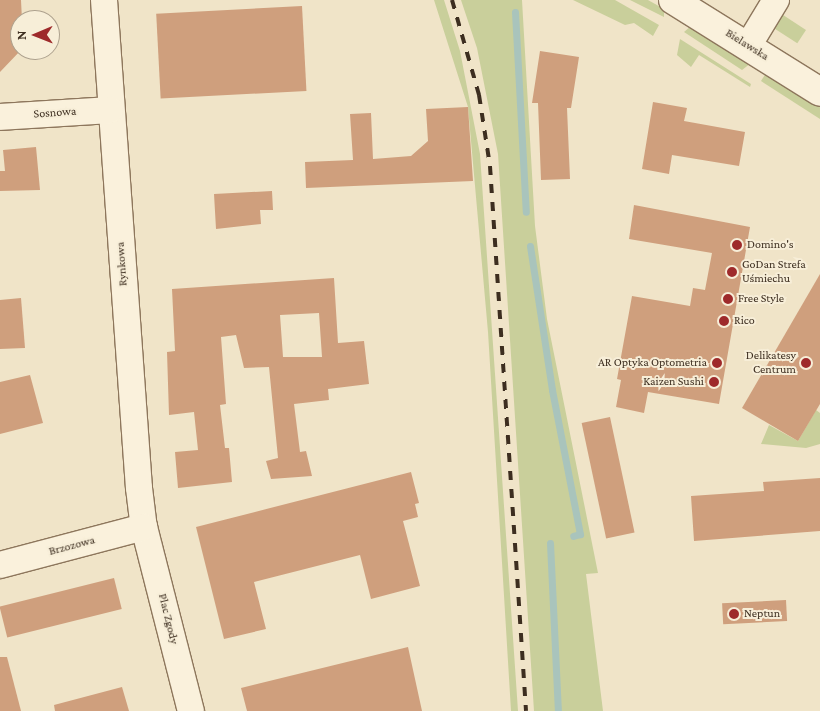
<!DOCTYPE html>
<meta charset="utf-8">
<style>
body{margin:0}
#map{position:relative;width:820px;height:711px;overflow:hidden;background:#f0e4c8;font-family:"Crimson Pro",serif}
div>[style]{position:absolute}
[style*='--x']{left:calc(var(--x)*1px);top:calc(var(--y)*1px);width:calc(var(--w)*1px);rotate:calc(var(--a)*1deg)}
.green>*{inset:0;background:#c9cf9b;transform-origin:0 0}
.stream>*{height:7px;margin:-3.5px;padding:0 3.5px;transform-origin:3.5px;border-radius:3.5px;background:#a9c4bc}
.building>*{inset:0;background:#cf9f7d;transform-origin:0 0}
.roads{filter:drop-shadow(1px 0 #8d765c) drop-shadow(-1px 0 #8d765c) drop-shadow(0 1px #8d765c) drop-shadow(0 -1px #8d765c)}
.minor>*{height:26px;margin:-13px;padding:0 13px;transform-origin:13px;border-radius:13px;background:#faf1dc}
.tertiary>*{height:28px;margin:-14px;padding:0 14px;transform-origin:14px;border-radius:14px;background:#faf1dc}
.rail>*{height:4px;margin-top:-2px;transform-origin:0;background:repeating-linear-gradient(90deg,#3d2e20 0 9px,transparent 0 18px)}
.dots>*{width:14px;height:14px;translate:-50% -50%;box-sizing:border-box;border:2px solid #f7eed8;border-radius:50%}
span{translate:-50% -50%;white-space:nowrap;text-align:center;line-height:1.15;-webkit-text-stroke:4px #f7eed8;paint-order:stroke}
.street-label{font-size:12px;color:#3d2e20}
.poi-label{font-size:12px;color:#3d2e20}
.left{translate:0 -50%;text-align:left}
.right{translate:-100% -50%;text-align:right}
.north{position:absolute;left:10px;top:10px;width:50px;height:50px;box-sizing:border-box;background:#f7eed8;border:1px solid #ada18e;border-radius:50%;rotate:269deg;font-size:14px;font-weight:700;line-height:20px;text-align:center;color:#3d2e20}
.north::after{content:'';display:block;margin:auto;width:18px;height:22px;background:#9e2a2b;clip-path:polygon(50% 0,100% 100%,50% 72%,0 100%)}
</style>
<div id="map">
<div class="green">
<div style="clip-path:polygon(434px 0,444px 0,460px 51px,480px 154px,518px 711px,511px 711px,488px 332px,468px 107px)"></div>
<div style="clip-path:polygon(461px 0,522px 0,535px 226px,547px 319px,598px 573px,586px 574px,603px 711px,534px 711px,498px 154px,477px 48px)"></div>
<div style="clip-path:polygon(573px 0,615px 0,659px 25px,653px 36px,634px 23px,625px 25px)"></div>
<div style="clip-path:polygon(630px 0,648px 0,664px 9px,664px 17px)"></div>
<div style="left:780px;top:13px;width:31px;height:16px;rotate:33deg"></div>
<div style="clip-path:polygon(691px 26px,751px 63px,742px 70px,684px 32px)"></div>
<div style="clip-path:polygon(680px 39px,751px 84px,750px 87px,699px 55px,691px 67px,677px 55px)"></div>
<div style="clip-path:polygon(766px 73px,820px 107px,820px 119px,761px 81px)"></div>
<div style="clip-path:polygon(816px 410px,820px 413px,820px 444px,806px 448px,761px 444px,769px 425px,798px 441px)"></div>
</div>
<div class="stream">
<div style="--x:515;--y:12;--w:200;--a:86.9"></div>
<div style="--x:530;--y:246;--w:146;--a:81.3"></div>
<div style="--x:552;--y:390;--w:147;--a:79"></div>
<div style="--x:580;--y:534;--w:7;--a:164"></div>
<div style="--x:550;--y:543;--w:168;--a:87.3"></div>
</div>
<div class="building">
<div style="clip-path:polygon(0 0,21px 0,22px 20px,19px 20px,21px 50px,0 72px)"></div>
<div style="left:302px;top:6px;width:85px;height:146px;rotate:87deg"></div>
<div style="clip-path:polygon(540px 51px,579px 57px,571px 108px,567px 108px,570px 179px,541px 180px,538px 103px,532px 103px)"></div>
<div style="clip-path:polygon(653px 102px,687px 108px,684px 121px,745px 132px,739px 166px,672px 155px,669px 174px,642px 169px)"></div>
<div style="clip-path:polygon(468px 107px,473px 181px,306px 188px,305px 162px,353px 160px,350px 114px,371px 113px,373px 159px,411px 156px,428px 141px,426px 109px)"></div>
<div style="clip-path:polygon(36px 147px,40px 190px,0 191px,0 171px,5px 171px,3px 150px)"></div>
<div style="clip-path:polygon(272px 191px,273px 210px,260px 210px,261px 224px,216px 229px,214px 194px)"></div>
<div style="clip-path:polygon(634px 205px,750px 227px,719px 404px,648px 392px,644px 413px,616px 407px,621px 380px,617px 379px,632px 296px,690px 306px,693px 288px,705px 290px,712px 253px,629px 239px)"></div>
<div style="clip-path:polygon(820px 274px,820px 404px,798px 441px,742px 408px)"></div>
<div style="clip-path:polygon(evenodd,334px 278px,338px 343px,364px 341px,369px 384px,328px 389px,329px 400px,294px 404px,300px 452px,306px 451px,312px 476px,271px 479px,266px 461px,278px 458px,269px 367px,244px 368px,236px 335px,221px 337px,226px 404px,220px 405px,225px 448px,229px 448px,232px 482px,178px 488px,175px 452px,198px 450px,194px 412px,169px 415px,167px 352px,175px 351px,172px 289px,334px 278px,319px 313px,322px 357px,283px 357px,280px 315px,319px 313px)"></div>
<div style="clip-path:polygon(21px 298px,25px 348px,0 349px,0 300px)"></div>
<div style="clip-path:polygon(30px 375px,43px 423px,0 434px,0 382px)"></div>
<div style="left:610px;top:417px;width:118px;height:29px;rotate:78deg"></div>
<div style="clip-path:polygon(411px 472px,419px 503px,415px 504px,418px 517px,403px 521px,420px 586px,371px 599px,360px 555px,254px 582px,266px 629px,224px 639px,196px 527px)"></div>
<div style="clip-path:polygon(820px 478px,820px 531px,694px 541px,691px 496px,764px 491px,763px 482px)"></div>
<div style="left:114px;top:578px;width:32px;height:118px;rotate:76deg"></div>
<div style="left:786px;top:600px;width:21px;height:64px;rotate:87deg"></div>
<div style="clip-path:polygon(408px 647px,422px 711px,247px 711px,241px 688px)"></div>
<div style="clip-path:polygon(0 657px,7px 657px,21px 711px,0 711px)"></div>
<div style="clip-path:polygon(122px 687px,129px 711px,55px 711px,54px 705px)"></div>
</div>
<div class="roads">
<div class="minor">
<div style="--x:104;--y:0;--w:489;--a:85.9"></div>
<div style="--x:139;--y:488;--w:39;--a:83"></div>
<div style="--x:144;--y:527;--w:190;--a:75.7"></div>
<div style="--x:748;--y:46;--w:54;--a:-58.7"></div>
<div style="--x:0;--y:117;--w:110;--a:-3.6"></div>
<div style="--x:0;--y:565;--w:149;--a:-14.8"></div>
</div>
<div class="tertiary">
<div style="--x:673;--y:0;--w:173;--a:32"></div>
</div>
</div>
<div class="rail">
<div style="--x:452;--y:0;--w:99;--a:74.1"></div>
<div style="--x:479;--y:95;--w:72;--a:81.2"></div>
<div style="--x:490;--y:166;--w:546;--a:86.22"></div>
</div>
<div class="dots">
<div style="left:737px;top:245px;background:#9e2a2b"></div>
<div style="left:732px;top:272px;background:#9e2a2b"></div>
<div style="left:728px;top:299px;background:#9e2a2b"></div>
<div style="left:724px;top:321px;background:#9e2a2b"></div>
<div style="left:717px;top:363px;background:#9e2a2b"></div>
<div style="left:806px;top:363px;background:#9e2a2b"></div>
<div style="left:714px;top:382px;background:#9e2a2b"></div>
<div style="left:734px;top:614px;background:#9e2a2b"></div>
</div>
<div class="street-label">
<span style="left:747px;top:45px;rotate:32deg">Bielawska</span>
<span style="left:55px;top:113px;rotate:-4deg">Sosnowa</span>
<span style="left:122px;top:264px;rotate:-94deg">Rynkowa</span>
<span style="left:72px;top:546px;rotate:-15deg">Brzozowa</span>
<span style="left:168px;top:619px;rotate:76deg">Plac Zgody</span>
</div>
<div class="poi-label">
<span class="left" style="left:747px;top:245px">Domino's</span>
<span class="left" style="left:742px;top:272px">GoDan Strefa<br>Uśmiechu</span>
<span class="left" style="left:738px;top:299px">Free Style</span>
<span class="left" style="left:734px;top:321px">Rico</span>
<span class="right" style="left:796px;top:363px">Delikatesy<br>Centrum</span>
<span class="right" style="left:707px;top:363px">AR Optyka Optometria</span>
<span class="right" style="left:704px;top:382px">Kaizen Sushi</span>
<span class="left" style="left:744px;top:614px">Neptun</span>
</div>
<div class="north">N</div>
</div>
